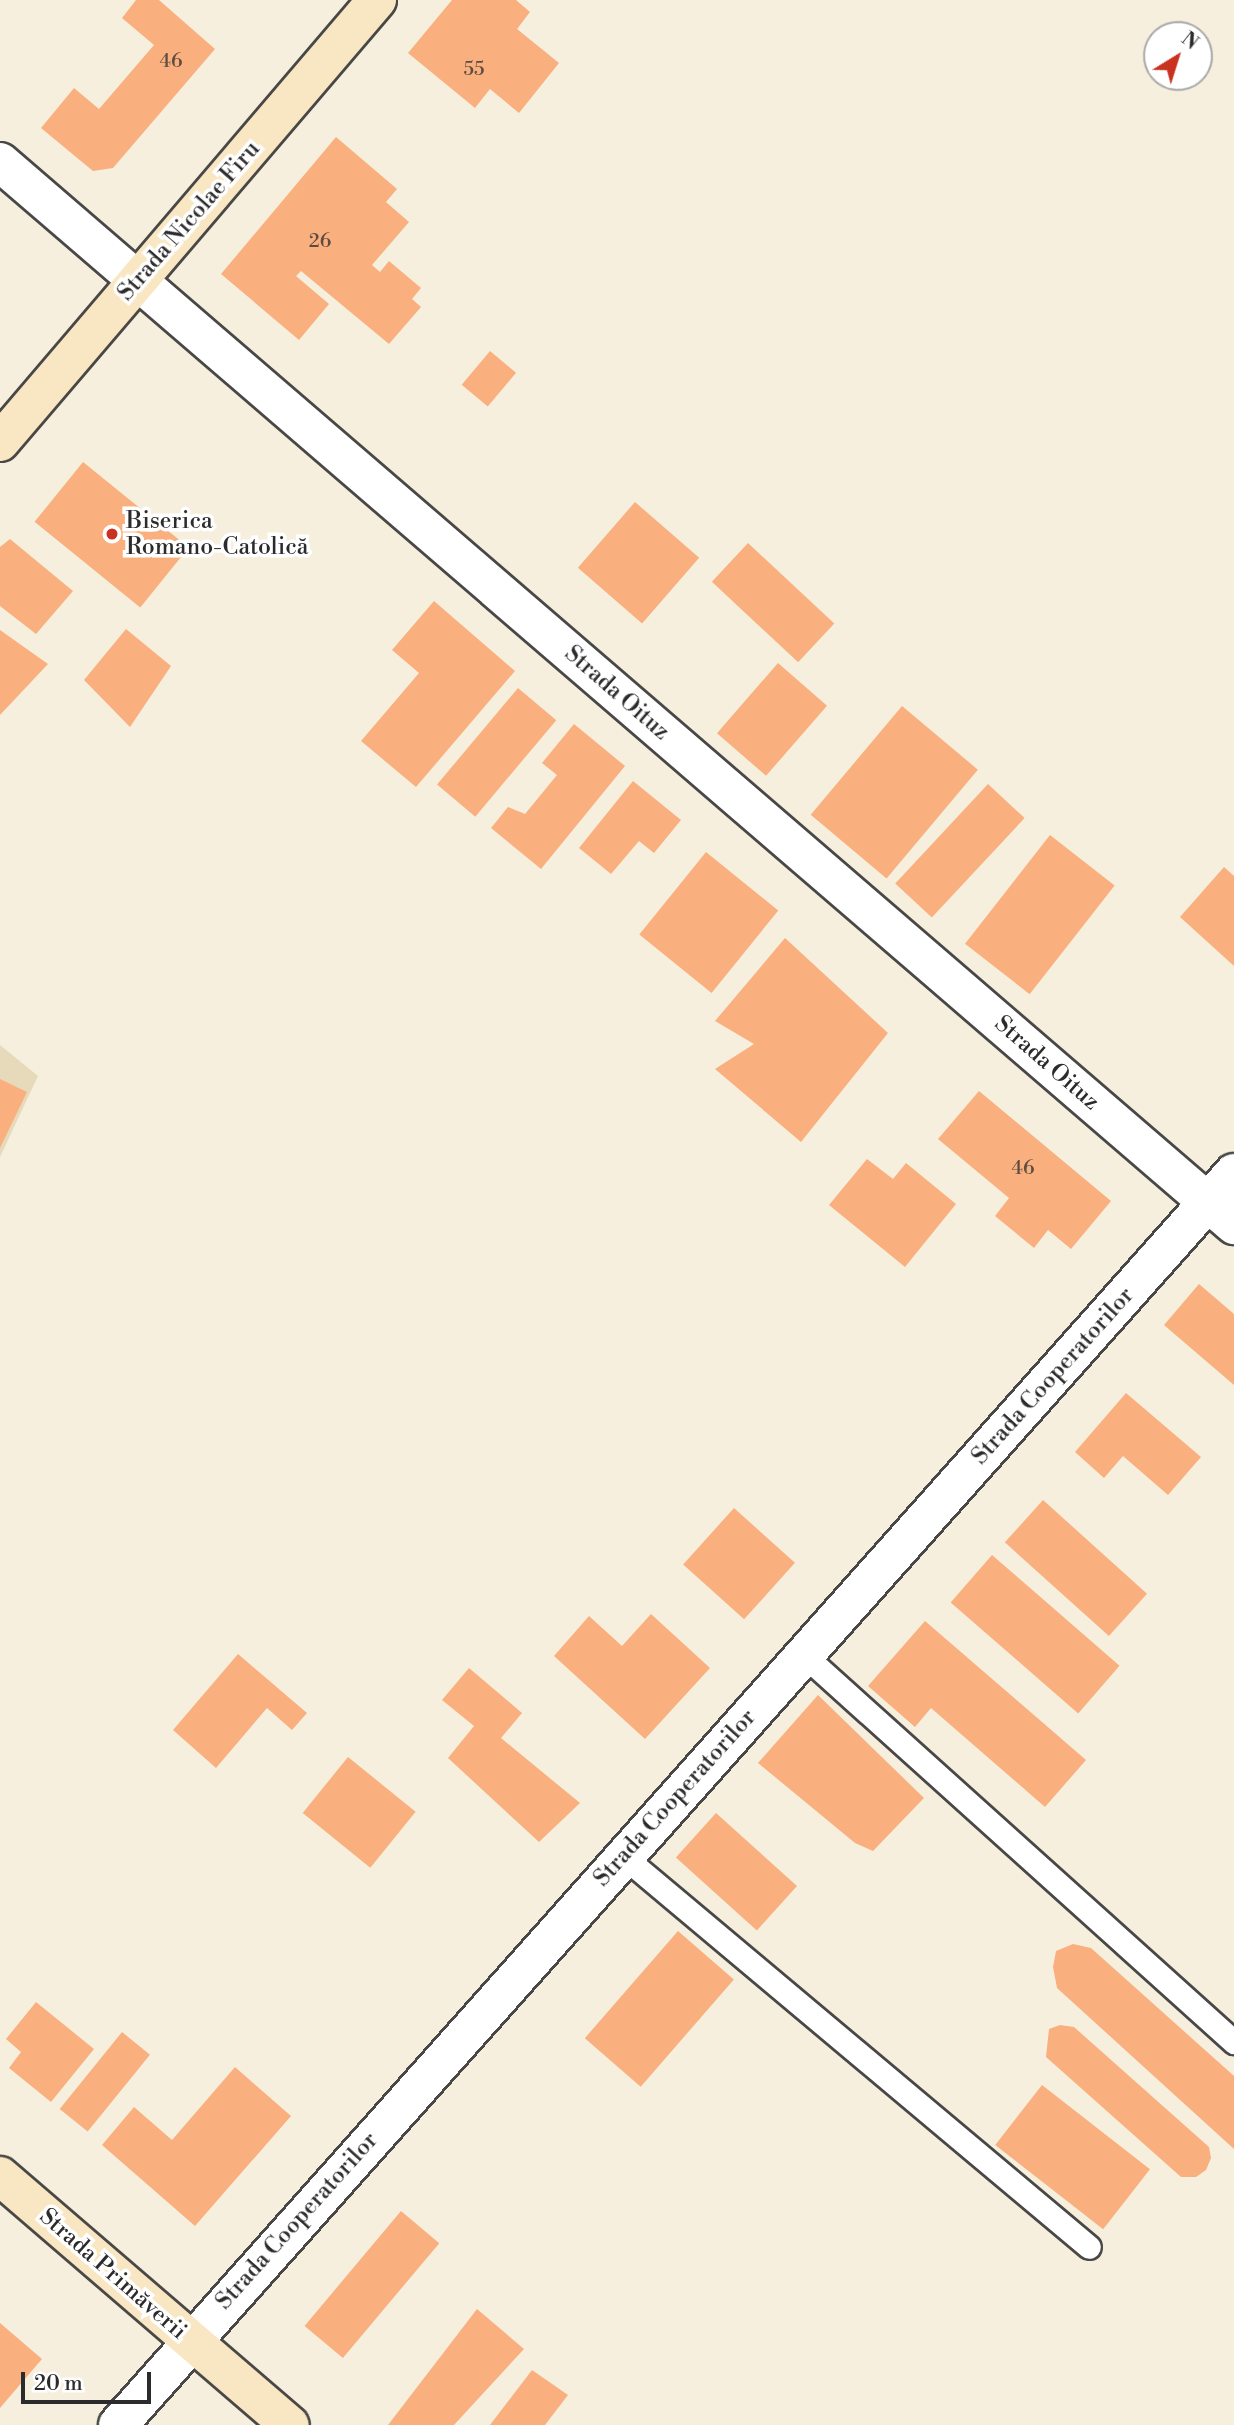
<!DOCTYPE html>
<meta charset="utf-8">
<style>
body{margin:0}
#map{position:relative;width:1234px;height:2425px;overflow:hidden;background:#f6efde;font-family:"Libre Bodoni",serif}
div>[style]{position:absolute}
[style*='--x']{left:calc(var(--x)*1px);top:calc(var(--y)*1px);width:calc(var(--w)*1px);rotate:calc(var(--a)*1deg)}
.built>*{inset:0;background:#e6daba}
.building>*{inset:0;background:#f9b07e;transform-origin:0 0}
.roads{filter:drop-shadow(2px 0 #494846) drop-shadow(-2px 0 #494846) drop-shadow(0 2px #494846) drop-shadow(0 -2px #494846)}
.lane>*{height:23px;margin:-11.5px;padding:0 11.5px;transform-origin:11.5px;border-radius:11.5px;background:#fff}
.street>*{height:38px;margin:-19px;padding:0 19px;transform-origin:19px;border-radius:19px;background:#fff}
.secondary>*{height:38px;margin:-19px;padding:0 19px;transform-origin:19px;border-radius:19px;background:#f9e7c3}
.dots>*{width:19px;height:19px;translate:-50% -50%;box-sizing:border-box;border:4px solid #fff;border-radius:50%}
span{translate:-50% -50%;white-space:nowrap;text-align:center;line-height:1.15;-webkit-text-stroke:7px #fff;paint-order:stroke}
.number-label{font-size:19px;color:#5e4c40}
.number-label span{-webkit-text-stroke-width:0}
.street-label{font-size:23px;color:#2b2b2b}
.poi-label{font-size:23px;color:#2b2b2b}
.left{translate:0 -50%;text-align:left}
.north{position:absolute;left:1143px;top:21px;width:70px;height:70px;box-sizing:border-box;background:#fff;border:2px solid #aaa;border-radius:50%;rotate:38deg;font-size:19px;font-weight:700;line-height:28px;text-align:center;color:#2b2b2b}
.north::after{content:'';display:block;margin:auto;width:24px;height:32px;background:#c8321e;clip-path:polygon(50% 0,100% 100%,50% 72%,0 100%)}
.scale{position:absolute;left:21px;top:2372px;width:130px;height:32px;box-sizing:border-box;border:4px solid #2b2b2b;border-top:0;padding-left:9px;font-size:21px;line-height:24px;white-space:nowrap;color:#2b2b2b;-webkit-text-stroke:5px #fff;paint-order:stroke}
</style>
<div id="map">
<div class="built">
<div style="clip-path:polygon(0 1045px,38px 1076px,0 1157px)"></div>
</div>
<div class="building">
<div style="clip-path:polygon(136px 0,159px 0,215px 49px,113px 168px,93px 171px,41px 128px,74px 88px,99px 109px,154px 45px,122px 18px)"></div>
<div style="clip-path:polygon(452px 0,516px 0,530px 12px,517px 29px,559px 63px,519px 113px,490px 89px,475px 108px,408px 53px)"></div>
<div style="clip-path:polygon(336px 137px,397px 189px,386px 202px,409px 222px,372px 265px,380px 272px,389px 261px,421px 288px,412px 299px,421px 307px,389px 344px,301px 271px,296px 276px,329px 304px,299px 340px,221px 274px)"></div>
<div style="left:490px;top:351px;width:34px;height:44px;rotate:40deg"></div>
<div style="left:83px;top:462px;width:136px;height:77px;rotate:39deg"></div>
<div style="left:635px;top:502px;width:85px;height:87px;rotate:41deg"></div>
<div style="clip-path:polygon(10px 539px,73px 591px,36px 634px,0 606px,0 547px)"></div>
<div style="left:748px;top:543px;width:118px;height:53px;rotate:43deg"></div>
<div style="clip-path:polygon(434px 601px,515px 671px,416px 787px,361px 741px,419px 673px,392px 650px)"></div>
<div style="clip-path:polygon(126px 629px,171px 666px,130px 727px,84px 680px)"></div>
<div style="clip-path:polygon(0 630px,48px 664px,0 715px)"></div>
<div style="left:778px;top:663px;width:65px;height:93px;rotate:41deg"></div>
<div style="left:518px;top:688px;width:50px;height:126px;rotate:40deg"></div>
<div style="left:902px;top:706px;width:99px;height:142px;rotate:40deg"></div>
<div style="clip-path:polygon(574px 724px,625px 766px,541px 869px,491px 828px,508px 807px,525px 814px,557px 775px,542px 763px)"></div>
<div style="clip-path:polygon(633px 781px,681px 820px,654px 853px,639px 841px,611px 874px,579px 848px)"></div>
<div style="left:988px;top:784px;width:50px;height:136px;rotate:43deg"></div>
<div style="left:1050px;top:835px;width:82px;height:138px;rotate:38deg"></div>
<div style="left:706px;top:852px;width:93px;height:106px;rotate:39deg"></div>
<div style="clip-path:polygon(1224px 867px,1234px 876px,1234px 966px,1180px 917px)"></div>
<div style="clip-path:polygon(785px 938px,888px 1033px,801px 1142px,715px 1069px,754px 1044px,715px 1021px)"></div>
<div style="clip-path:polygon(0 1079px,27px 1092px,0 1148px)"></div>
<div style="clip-path:polygon(979px 1091px,1111px 1201px,1071px 1249px,1048px 1230px,1034px 1248px,995px 1216px,1009px 1198px,938px 1139px)"></div>
<div style="clip-path:polygon(867px 1159px,893px 1179px,906px 1163px,956px 1204px,905px 1267px,829px 1205px)"></div>
<div style="clip-path:polygon(1199px 1284px,1234px 1314px,1234px 1385px,1164px 1325px)"></div>
<div style="clip-path:polygon(1126px 1393px,1201px 1457px,1168px 1495px,1123px 1456px,1104px 1478px,1075px 1452px)"></div>
<div style="left:1043px;top:1500px;width:140px;height:57px;rotate:42deg"></div>
<div style="left:734px;top:1508px;width:82px;height:76px;rotate:42deg"></div>
<div style="left:992px;top:1555px;width:169px;height:63px;rotate:41deg"></div>
<div style="clip-path:polygon(651px 1614px,710px 1668px,645px 1739px,554px 1656px,589px 1616px,622px 1646px)"></div>
<div style="clip-path:polygon(925px 1621px,1086px 1760px,1045px 1807px,931px 1708px,915px 1727px,868px 1686px)"></div>
<div style="clip-path:polygon(238px 1654px,307px 1713px,292px 1730px,267px 1708px,216px 1768px,173px 1730px)"></div>
<div style="clip-path:polygon(469px 1668px,522px 1713px,501px 1738px,580px 1803px,539px 1842px,448px 1758px,474px 1726px,442px 1700px)"></div>
<div style="clip-path:polygon(818px 1695px,924px 1798px,873px 1851px,855px 1843px,758px 1763px)"></div>
<div style="left:348px;top:1757px;width:87px;height:72px;rotate:39deg"></div>
<div style="left:716px;top:1813px;width:109px;height:60px;rotate:42deg"></div>
<div style="left:678px;top:1931px;width:74px;height:142px;rotate:41deg"></div>
<div style="clip-path:polygon(1073px 1944px,1091px 1948px,1234px 2076px,1234px 2149px,1057px 1988px,1053px 1967px,1056px 1951px)"></div>
<div style="clip-path:polygon(36px 2002px,94px 2049px,51px 2102px,9px 2068px,21px 2052px,6px 2039px)"></div>
<div style="clip-path:polygon(1060px 2025px,1074px 2027px,1209px 2147px,1211px 2158px,1206px 2170px,1196px 2177px,1181px 2177px,1046px 2057px,1049px 2029px)"></div>
<div style="left:122px;top:2032px;width:36px;height:99px;rotate:39deg"></div>
<div style="clip-path:polygon(235px 2067px,291px 2116px,195px 2226px,102px 2145px,134px 2107px,172px 2140px)"></div>
<div style="left:1042px;top:2085px;width:137px;height:76px;rotate:38deg"></div>
<div style="left:401px;top:2211px;width:50px;height:150px;rotate:40deg"></div>
<div style="clip-path:polygon(477px 2309px,524px 2349px,454px 2425px,388px 2425px)"></div>
<div style="clip-path:polygon(0 2323px,42px 2359px,0 2408px)"></div>
<div style="clip-path:polygon(532px 2370px,568px 2395px,545px 2425px,490px 2425px)"></div>
</div>
<div class="roads">
<div class="lane">
<div style="--x:804;--y:1655;--w:579;--a:41.99"></div>
<div style="--x:623;--y:1856;--w:608;--a:40"></div>
</div>
<div class="street">
<div style="--x:0;--y:162;--w:1629;--a:40.74"></div>
<div style="--x:118;--y:2425;--w:1677;--a:-48.29"></div>
</div>
<div class="secondary">
<div style="--x:0;--y:442;--w:581;--a:-49.54"></div>
<div style="--x:0;--y:2176;--w:382;--a:40.7"></div>
</div>
</div>
<div class="dots">
<div style="left:112px;top:534px;background:#c8321e"></div>
</div>
<div class="number-label">
<span style="left:171px;top:62px">46</span>
<span style="left:474px;top:70px">55</span>
<span style="left:320px;top:242px">26</span>
<span style="left:1023px;top:1169px">46</span>
</div>
<div class="street-label">
<span style="left:189px;top:221px;rotate:-49deg">Strada Nicolae Firu</span>
<span style="left:617px;top:693px;rotate:41deg">Strada Oituz</span>
<span style="left:1047px;top:1063px;rotate:41deg">Strada Oituz</span>
<span style="left:1053px;top:1376px;rotate:-48deg">Strada Cooperatorilor</span>
<span style="left:675px;top:1798px;rotate:-48deg">Strada Cooperatorilor</span>
<span style="left:297px;top:2221px;rotate:-48deg">Strada Cooperatorilor</span>
<span style="left:113px;top:2274px;rotate:41deg">Strada Primăverii</span>
</div>
<div class="poi-label">
<span class="left" style="left:126px;top:534px">Biserica<br>Romano-Catolică</span>
</div>
<div class="north">N</div>
<div class="scale">20 m</div>
</div>
